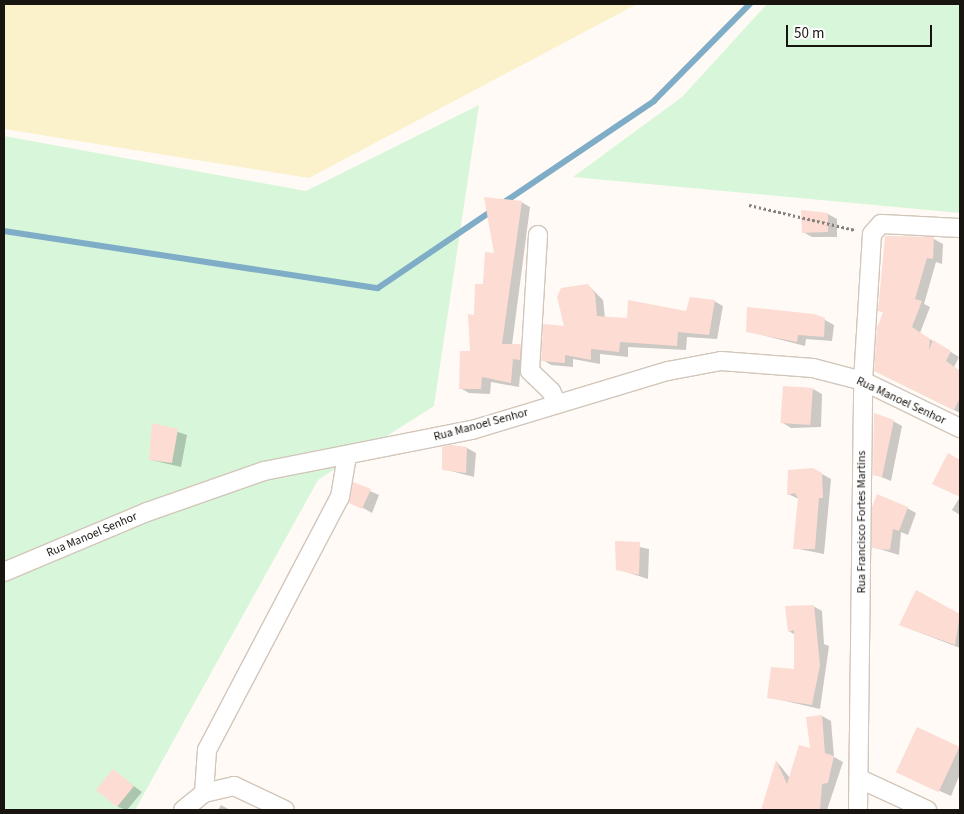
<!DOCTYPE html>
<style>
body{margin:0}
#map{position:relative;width:964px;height:814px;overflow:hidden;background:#fffaf5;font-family:"Source Sans 3",sans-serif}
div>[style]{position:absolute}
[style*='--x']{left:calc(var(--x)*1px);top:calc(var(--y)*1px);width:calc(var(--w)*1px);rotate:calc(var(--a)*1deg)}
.green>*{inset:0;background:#d8f7da}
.sand>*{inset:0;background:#fbf1cb}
.shadow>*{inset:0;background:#0003}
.stream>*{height:5.5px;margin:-2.75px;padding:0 2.75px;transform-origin:2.75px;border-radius:2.75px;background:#7fadc7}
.building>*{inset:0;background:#fcdcd3;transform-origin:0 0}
.path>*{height:3px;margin-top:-1.5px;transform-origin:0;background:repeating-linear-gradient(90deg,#86817d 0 2.5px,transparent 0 5px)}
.roads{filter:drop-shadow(1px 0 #d2c6ba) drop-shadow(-1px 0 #d2c6ba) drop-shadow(0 1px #d2c6ba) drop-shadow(0 -1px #d2c6ba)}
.street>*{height:18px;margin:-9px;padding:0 9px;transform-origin:9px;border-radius:9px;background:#fff}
span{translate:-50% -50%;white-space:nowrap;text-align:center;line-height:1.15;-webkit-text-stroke:4.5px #fff;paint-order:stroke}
.street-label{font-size:12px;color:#181410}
.frame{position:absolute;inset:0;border:5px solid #181410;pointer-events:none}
.scale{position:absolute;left:786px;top:25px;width:146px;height:22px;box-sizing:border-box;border:2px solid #181410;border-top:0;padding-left:6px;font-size:15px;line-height:18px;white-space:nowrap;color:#181410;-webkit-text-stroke:4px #fff;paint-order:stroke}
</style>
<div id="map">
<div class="green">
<div style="clip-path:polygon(767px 4px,960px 4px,960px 213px,573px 177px,682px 97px)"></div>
<div style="clip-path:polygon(479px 105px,434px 406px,318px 480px,135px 810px,4px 810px,4px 136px,306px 191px)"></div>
</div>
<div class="sand">
<div style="clip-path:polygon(4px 4px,637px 4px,309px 178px,4px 129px)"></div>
</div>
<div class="shadow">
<div style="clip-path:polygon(521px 202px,530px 207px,512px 345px,529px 350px,529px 364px,521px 363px,519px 387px,491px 382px,490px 394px,469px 393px,460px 388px,471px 353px,475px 316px,496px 254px)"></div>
<div style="clip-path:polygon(828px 214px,837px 219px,837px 237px,812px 237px,803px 232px)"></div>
<div style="clip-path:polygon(887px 236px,934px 239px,943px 244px,942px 264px,936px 262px,924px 304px,930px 307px,920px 333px,959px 357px,954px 367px,960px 371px,960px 413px,885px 376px,884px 313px,879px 310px)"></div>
<div style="clip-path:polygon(588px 285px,603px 300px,605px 318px,628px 320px,687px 312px,714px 301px,723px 306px,717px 339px,687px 337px,686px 350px,628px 347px,628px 357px,600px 354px,600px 364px,573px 359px,573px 367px,551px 365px,543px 360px)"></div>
<div style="clip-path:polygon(825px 320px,834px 325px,832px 341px,806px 339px,805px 346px,747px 331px)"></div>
<div style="clip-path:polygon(813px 389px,822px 394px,821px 427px,791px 428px,783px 423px)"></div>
<div style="clip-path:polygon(893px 421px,902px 426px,891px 481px,874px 474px)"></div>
<div style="clip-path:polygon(154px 424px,187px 435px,181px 467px,151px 460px)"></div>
<div style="clip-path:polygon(467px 448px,476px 453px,474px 477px,443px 469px)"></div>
<div style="clip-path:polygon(949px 455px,960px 461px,960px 515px,952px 510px,960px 497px)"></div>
<div style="clip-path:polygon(813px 469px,831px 479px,824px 554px,794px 548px,799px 499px,788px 494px)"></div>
<div style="clip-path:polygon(354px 484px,379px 495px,372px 513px,358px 505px)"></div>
<div style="clip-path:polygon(907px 508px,916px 513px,908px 535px,901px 532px,899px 555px,873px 547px)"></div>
<div style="clip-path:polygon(616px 542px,649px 549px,648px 579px,617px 569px)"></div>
<div style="clip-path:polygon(916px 592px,960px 616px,960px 648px,900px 625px)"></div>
<div style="clip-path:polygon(813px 606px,822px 611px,824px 644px,829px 646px,820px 709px,768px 697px,795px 670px,795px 635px,789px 631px)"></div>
<div style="clip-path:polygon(822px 716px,831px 721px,834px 757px,843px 762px,827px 810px,762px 810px,777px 762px,790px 778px,812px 750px,807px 718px)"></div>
<div style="clip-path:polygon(933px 736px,960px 748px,960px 774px,951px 796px,906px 776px)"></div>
<div style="clip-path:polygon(113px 771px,142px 792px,127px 810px,118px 807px)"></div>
<div style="clip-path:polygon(221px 805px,230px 810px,218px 810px)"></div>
</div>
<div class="stream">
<div style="--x:503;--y:203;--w:182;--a:-34"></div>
<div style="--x:654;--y:101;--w:136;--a:-45.3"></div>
<div style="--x:4;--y:231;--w:378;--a:8.7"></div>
<div style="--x:378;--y:288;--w:139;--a:-34.1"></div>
</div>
<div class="building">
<div style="clip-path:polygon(484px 197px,522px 201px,502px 344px,521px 344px,520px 360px,513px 359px,511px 383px,482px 377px,481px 389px,459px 389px,460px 351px,470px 351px,468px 314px,474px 315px,475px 284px,483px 284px,485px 252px,494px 253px)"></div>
<div style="clip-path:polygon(801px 210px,828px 213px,828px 232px,802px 233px)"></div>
<div style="clip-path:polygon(885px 236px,934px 237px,933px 259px,927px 258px,915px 299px,922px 301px,912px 327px,930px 339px,929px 350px,933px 340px,951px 351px,946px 361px,960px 371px,960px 398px,954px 410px,874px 371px,877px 328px,883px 312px,878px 311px)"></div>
<div style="clip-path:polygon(588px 284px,595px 294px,597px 316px,627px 318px,628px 300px,686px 311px,690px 297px,715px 300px,709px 335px,678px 332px,677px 346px,620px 342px,619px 352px,591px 349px,591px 360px,565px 355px,565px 363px,541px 361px,543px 324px,564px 326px,557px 297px,561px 288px)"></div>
<div style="clip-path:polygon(747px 307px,814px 314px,825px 318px,824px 337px,798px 335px,797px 342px,746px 332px)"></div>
<div style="left:783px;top:386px;width:30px;height:37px;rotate:4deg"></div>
<div style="clip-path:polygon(874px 413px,894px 420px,882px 477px,873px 475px)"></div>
<div style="clip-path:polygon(152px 423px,178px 429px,172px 463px,149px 460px)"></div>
<div style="clip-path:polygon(450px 445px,467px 447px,466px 473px,442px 470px,442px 447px)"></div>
<div style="clip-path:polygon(948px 453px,960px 460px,960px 497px,932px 484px)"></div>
<div style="clip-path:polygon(813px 468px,822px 473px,823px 498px,819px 498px,815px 549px,793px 549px,798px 498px,795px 493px,787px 495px,788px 470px)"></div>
<div style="clip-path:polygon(353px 482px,371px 489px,362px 509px,349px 503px)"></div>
<div style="clip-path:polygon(877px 494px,908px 507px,899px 531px,893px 529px,890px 550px,872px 548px,872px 507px)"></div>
<div style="clip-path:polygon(615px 541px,640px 542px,639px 575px,616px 570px)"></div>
<div style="clip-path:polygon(916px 590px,960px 614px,955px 645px,899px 625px)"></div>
<div style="clip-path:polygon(814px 605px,820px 665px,812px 705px,767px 698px,771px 667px,794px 669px,794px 630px,788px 632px,785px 606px)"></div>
<div style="clip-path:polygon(822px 715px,825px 753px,834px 756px,828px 783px,822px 784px,820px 810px,761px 810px,776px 760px,787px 784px,799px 745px,810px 748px,806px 717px)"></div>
<div style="left:917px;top:727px;width:47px;height:50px;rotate:25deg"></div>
<div style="left:113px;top:769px;width:27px;height:27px;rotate:39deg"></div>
</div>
<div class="path">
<div style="--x:749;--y:205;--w:109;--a:13.3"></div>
</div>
<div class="roads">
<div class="street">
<div style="--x:538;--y:235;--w:136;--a:93.4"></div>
<div style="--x:530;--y:371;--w:29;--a:44"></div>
<div style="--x:551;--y:391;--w:14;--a:65"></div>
<div style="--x:4;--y:572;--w:155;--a:-22.8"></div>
<div style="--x:147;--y:512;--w:124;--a:-19.3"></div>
<div style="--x:264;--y:471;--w:212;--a:-11.2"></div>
<div style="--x:472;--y:430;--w:205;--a:-16.8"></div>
<div style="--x:668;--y:371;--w:54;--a:-10.7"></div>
<div style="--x:721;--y:361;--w:92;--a:4.4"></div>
<div style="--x:813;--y:368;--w:52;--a:14.6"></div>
<div style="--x:863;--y:381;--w:108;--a:25.9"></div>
<div style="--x:860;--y:779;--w:74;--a:24.8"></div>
<div style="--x:204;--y:793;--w:43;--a:-86"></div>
<div style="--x:207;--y:750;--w:286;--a:-62.3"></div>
<div style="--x:340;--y:497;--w:42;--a:-80.3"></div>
<div style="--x:183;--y:810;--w:27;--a:-39"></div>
<div style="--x:204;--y:793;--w:31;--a:-13"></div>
<div style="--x:234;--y:786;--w:56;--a:25.2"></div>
<div style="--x:858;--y:810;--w:429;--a:-89.3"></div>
<div style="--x:863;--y:381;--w:147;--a:-86.5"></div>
<div style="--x:872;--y:234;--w:13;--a:-48"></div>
<div style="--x:881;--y:224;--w:79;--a:2.9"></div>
</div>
</div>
<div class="street-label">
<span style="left:901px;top:401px;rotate:25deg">Rua Manoel Senhor</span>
<span style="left:481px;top:425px;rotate:-15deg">Rua Manoel Senhor</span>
<span style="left:862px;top:522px;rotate:-90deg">Rua Francisco Fortes Martins</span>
<span style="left:92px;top:535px;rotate:-23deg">Rua Manoel Senhor</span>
</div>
<div class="frame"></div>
<div class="scale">50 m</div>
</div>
